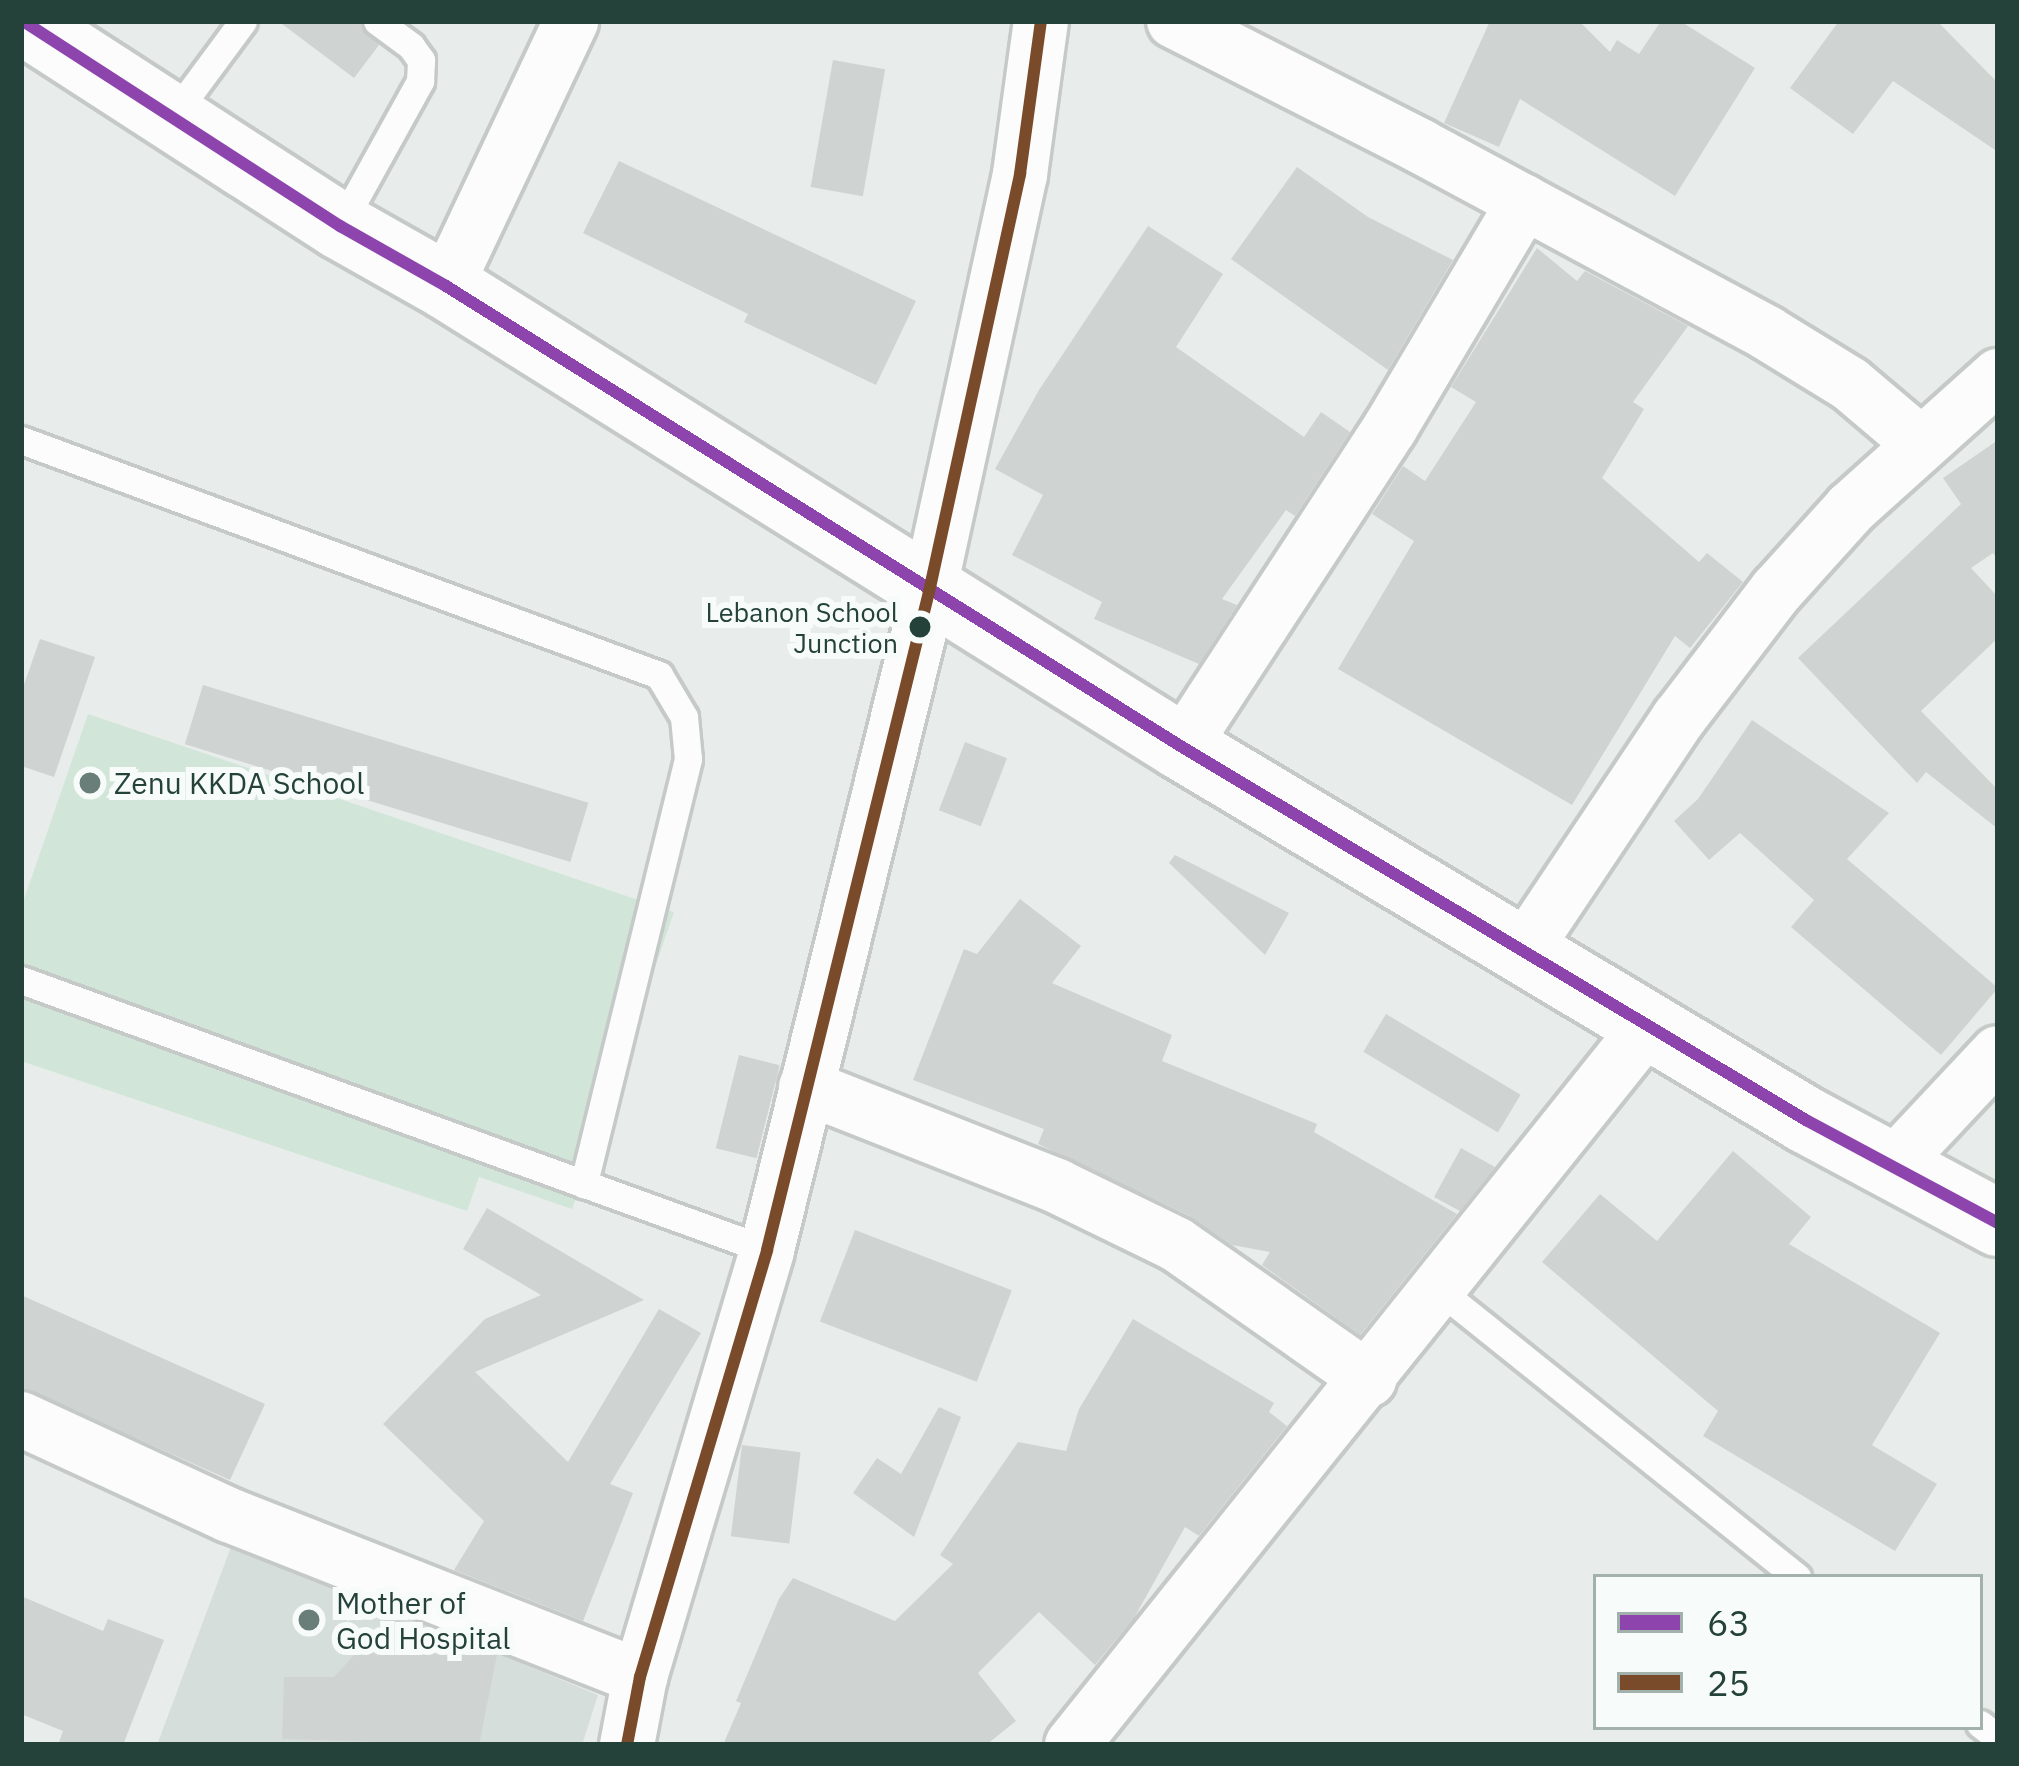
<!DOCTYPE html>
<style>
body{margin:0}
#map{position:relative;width:2019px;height:1766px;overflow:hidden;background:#e8edeb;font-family:"IBM Plex Sans",sans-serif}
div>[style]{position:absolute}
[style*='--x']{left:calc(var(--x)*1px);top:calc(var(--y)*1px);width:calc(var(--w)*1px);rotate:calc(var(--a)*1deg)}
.built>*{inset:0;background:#d6dedb}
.green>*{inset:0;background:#d1e6d8}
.building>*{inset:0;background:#cfd4d2;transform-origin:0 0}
.roads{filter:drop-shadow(3px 0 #c5cac8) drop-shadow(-3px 0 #c5cac8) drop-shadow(0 3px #c5cac8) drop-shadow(0 -3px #c5cac8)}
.lane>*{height:27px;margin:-13.5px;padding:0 13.5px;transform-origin:13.5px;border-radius:13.5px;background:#fcfcfc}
.street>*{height:54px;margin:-27px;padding:0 27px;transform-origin:27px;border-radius:27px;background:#fcfcfc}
.secondary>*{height:66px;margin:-33px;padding:0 33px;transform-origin:33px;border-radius:33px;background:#fcfcfc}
.bus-1>*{height:12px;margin:-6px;padding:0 6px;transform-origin:6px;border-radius:6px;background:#8e44ad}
.bus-2>*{height:12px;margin:-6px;padding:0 6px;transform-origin:6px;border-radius:6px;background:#7a4b2a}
.dots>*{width:33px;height:33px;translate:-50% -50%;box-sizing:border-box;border:6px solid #f7fbf9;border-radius:50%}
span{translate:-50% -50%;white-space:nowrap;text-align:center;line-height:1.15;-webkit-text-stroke:12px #f7fbf9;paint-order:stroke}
.bus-label{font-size:27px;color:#24423a}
.right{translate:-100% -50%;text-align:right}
.poi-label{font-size:30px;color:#24423a}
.left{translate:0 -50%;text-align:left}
.frame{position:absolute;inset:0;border:24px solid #24423a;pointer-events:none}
.legend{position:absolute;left:1593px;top:1574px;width:390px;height:156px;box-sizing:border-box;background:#f7fbf9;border:3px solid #a3b1ad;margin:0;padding:15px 21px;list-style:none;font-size:36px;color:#24423a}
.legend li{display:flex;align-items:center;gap:24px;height:60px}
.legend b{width:60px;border:3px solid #a3b1ad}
</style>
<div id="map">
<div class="built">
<div style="clip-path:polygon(232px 1544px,598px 1695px,582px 1745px,157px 1745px)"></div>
</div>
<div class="green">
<div style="clip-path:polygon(88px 714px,674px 912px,572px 1209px,479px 1177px,467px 1211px,21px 1061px,21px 908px)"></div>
</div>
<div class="building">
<div style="clip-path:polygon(278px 21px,359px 21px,379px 45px,354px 78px)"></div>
<div style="clip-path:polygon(1490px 21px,1579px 21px,1610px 52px,1617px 40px,1639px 54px,1661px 21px,1680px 21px,1755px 68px,1675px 196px,1520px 99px,1499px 147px,1444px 123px)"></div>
<div style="clip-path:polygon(1839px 21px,1937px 21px,1998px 83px,1998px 152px,1893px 81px,1853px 134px,1790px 88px)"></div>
<div style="left:833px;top:60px;width:53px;height:129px;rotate:10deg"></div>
<div style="clip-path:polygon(619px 161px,916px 301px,876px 385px,744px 322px,748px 314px,583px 233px)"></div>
<div style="clip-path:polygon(1297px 167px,1368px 217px,1453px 260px,1388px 370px,1231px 259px)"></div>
<div style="clip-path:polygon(1148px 226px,1223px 274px,1176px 347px,1304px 437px,1321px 412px,1350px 432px,1295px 516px,1286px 510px,1222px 599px,1237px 605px,1199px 664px,1094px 619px,1102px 602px,1012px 555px,1043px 495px,995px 469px,1039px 390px)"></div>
<div style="clip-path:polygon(1537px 248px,1577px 281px,1585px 271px,1688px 326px,1633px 402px,1644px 409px,1602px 478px,1699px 562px,1707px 553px,1743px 582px,1690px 648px,1675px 636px,1572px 805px,1338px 669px,1414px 541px,1372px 514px,1403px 466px,1425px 481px,1476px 402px,1451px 387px)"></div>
<div style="clip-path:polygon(1998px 440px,1998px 560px,1993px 553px,1971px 568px,1998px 597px,1998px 638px,1921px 711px,1998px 790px,1998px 829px,1926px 772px,1917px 783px,1798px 658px,1961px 504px,1943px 478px)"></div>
<div style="clip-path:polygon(40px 639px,95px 657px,54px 777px,21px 766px,21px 693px)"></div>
<div style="left:203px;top:685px;width:403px;height:62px;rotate:17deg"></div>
<div style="clip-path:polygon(1752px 720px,1889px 813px,1847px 859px,1998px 988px,1941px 1055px,1791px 927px,1814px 900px,1740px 833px,1709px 860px,1674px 821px,1698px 799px)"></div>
<div style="left:965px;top:742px;width:45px;height:73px;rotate:21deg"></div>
<div style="clip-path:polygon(1175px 855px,1289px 913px,1265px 955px,1169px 863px)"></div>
<div style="clip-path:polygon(1020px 899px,1081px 946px,1052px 983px,1172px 1035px,1162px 1061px,1317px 1124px,1314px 1132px,1457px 1214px,1360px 1335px,1262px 1265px,1270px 1252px,1232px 1245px,1190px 1216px,1038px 1144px,1044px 1129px,913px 1080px,964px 949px,977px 954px)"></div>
<div style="left:1386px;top:1014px;width:157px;height:44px;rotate:31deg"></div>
<div style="left:739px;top:1055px;width:42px;height:96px;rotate:14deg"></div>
<div style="clip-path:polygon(1461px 1148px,1495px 1167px,1460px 1211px,1434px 1197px)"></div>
<div style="clip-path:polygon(1733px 1151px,1811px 1217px,1789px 1244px,1940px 1333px,1872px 1445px,1937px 1484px,1895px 1551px,1703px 1436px,1718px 1411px,1542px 1262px,1600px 1194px,1657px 1241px)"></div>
<div style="clip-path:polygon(487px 1208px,644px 1300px,475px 1372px,568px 1462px,659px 1309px,701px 1333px,610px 1484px,633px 1493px,583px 1621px,454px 1570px,484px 1521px,383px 1424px,485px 1319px,541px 1295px,463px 1249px)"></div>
<div style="left:855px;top:1230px;width:168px;height:98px;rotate:21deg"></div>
<div style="clip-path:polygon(21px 1295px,265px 1404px,230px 1480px,21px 1387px)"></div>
<div style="clip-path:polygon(1133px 1319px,1274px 1403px,1269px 1412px,1287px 1426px,1199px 1536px,1185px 1527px,1134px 1618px,1095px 1665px,1039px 1612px,978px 1673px,1016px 1721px,986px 1745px,723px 1745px,741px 1703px,736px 1701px,779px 1599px,793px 1578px,895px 1621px,953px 1564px,940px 1555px,1018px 1442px,1066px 1451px,1079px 1409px)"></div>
<div style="clip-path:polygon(939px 1407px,961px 1417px,914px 1537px,853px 1493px,877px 1458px,901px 1474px)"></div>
<div style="left:742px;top:1445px;width:59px;height:92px;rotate:7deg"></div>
<div style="clip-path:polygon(21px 1596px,103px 1631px,108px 1619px,164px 1640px,123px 1745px,58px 1745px,63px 1731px,21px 1714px)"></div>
<div style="clip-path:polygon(392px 1613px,415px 1634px,421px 1625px,497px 1655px,479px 1745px,282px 1739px,284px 1677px,334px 1677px)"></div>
</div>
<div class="roads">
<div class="lane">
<div style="--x:172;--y:117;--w:119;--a:-53.5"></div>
<div style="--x:340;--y:226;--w:166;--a:-61.1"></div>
<div style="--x:420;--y:81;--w:21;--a:-87"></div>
<div style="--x:421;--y:60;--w:17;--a:-126"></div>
<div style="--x:411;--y:46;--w:42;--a:-143.7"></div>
<div style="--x:21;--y:440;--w:680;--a:20.22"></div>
<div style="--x:659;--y:675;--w:49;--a:59.2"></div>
<div style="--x:684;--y:717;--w:42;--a:84.6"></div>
<div style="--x:688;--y:759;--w:438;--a:103.8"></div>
<div style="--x:21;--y:980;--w:793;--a:19.9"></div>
<div style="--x:1439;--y:1290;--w:459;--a:38.7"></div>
<div style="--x:1980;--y:1724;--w:23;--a:38"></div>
</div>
<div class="street">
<div style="--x:1174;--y:21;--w:276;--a:26.9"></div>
<div style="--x:1420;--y:146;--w:394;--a:28.3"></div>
<div style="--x:1767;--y:333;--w:97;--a:31.6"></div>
<div style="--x:1850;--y:384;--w:93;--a:40.2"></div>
<div style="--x:446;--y:286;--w:293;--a:-64.7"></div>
<div style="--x:1182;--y:747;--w:381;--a:-56.9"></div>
<div style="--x:1390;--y:428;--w:263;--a:-59.3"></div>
<div style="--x:1524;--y:950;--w:279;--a:-56.3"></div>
<div style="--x:1679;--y:718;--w:161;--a:-52.6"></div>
<div style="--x:1777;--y:590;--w:110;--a:-47.9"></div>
<div style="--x:1851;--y:508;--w:198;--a:-41.9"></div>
<div style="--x:806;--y:1087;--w:270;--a:21.5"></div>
<div style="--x:1057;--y:1186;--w:132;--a:26"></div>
<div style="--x:1176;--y:1244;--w:236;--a:35"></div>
<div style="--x:1892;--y:1166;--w:155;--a:-46.8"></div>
<div style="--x:21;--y:1419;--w:229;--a:24.8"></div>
<div style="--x:229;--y:1515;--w:442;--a:21.5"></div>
<div style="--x:627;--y:1745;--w:69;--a:-79.2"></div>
<div style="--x:640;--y:1677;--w:445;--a:-73.4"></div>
<div style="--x:767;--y:1250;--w:678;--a:-76.17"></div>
<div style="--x:929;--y:592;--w:428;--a:-77.7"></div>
<div style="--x:1020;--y:174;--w:154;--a:-82.2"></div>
<div style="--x:1072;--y:1745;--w:921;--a:-51.3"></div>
</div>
<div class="secondary">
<div style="--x:23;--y:21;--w:378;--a:32.9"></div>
<div style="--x:340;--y:226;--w:122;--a:29.5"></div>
<div style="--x:446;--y:286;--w:868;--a:32.06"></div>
<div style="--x:1182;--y:747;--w:727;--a:30.87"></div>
<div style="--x:1806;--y:1120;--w:218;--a:28.2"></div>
</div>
</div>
<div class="bus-1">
<div style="--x:23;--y:21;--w:378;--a:32.9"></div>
<div style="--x:340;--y:226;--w:122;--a:29.5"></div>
<div style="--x:446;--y:286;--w:868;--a:32.06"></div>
<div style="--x:1182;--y:747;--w:727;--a:30.87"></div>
<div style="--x:1806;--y:1120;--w:218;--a:28.2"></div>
</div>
<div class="bus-2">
<div style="--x:627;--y:1745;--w:69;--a:-79.2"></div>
<div style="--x:640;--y:1677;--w:445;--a:-73.4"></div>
<div style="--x:767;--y:1250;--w:678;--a:-76.17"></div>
<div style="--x:929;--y:592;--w:428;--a:-77.7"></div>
<div style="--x:1020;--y:174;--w:154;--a:-82.2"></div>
</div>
<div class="dots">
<div style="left:920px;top:627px;background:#24423a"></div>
<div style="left:90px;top:783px;background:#697e78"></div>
<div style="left:309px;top:1620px;background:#697e78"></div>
</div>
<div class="bus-label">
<span class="right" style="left:898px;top:627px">Lebanon School<br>Junction</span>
</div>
<div class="poi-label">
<span class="left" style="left:114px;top:783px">Zenu KKDA School</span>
<span class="left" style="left:336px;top:1620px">Mother of<br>God Hospital</span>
</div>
<div class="frame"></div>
<ul class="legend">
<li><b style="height:15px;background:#8e44ad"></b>63</li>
<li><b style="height:15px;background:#7a4b2a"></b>25</li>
</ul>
</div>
